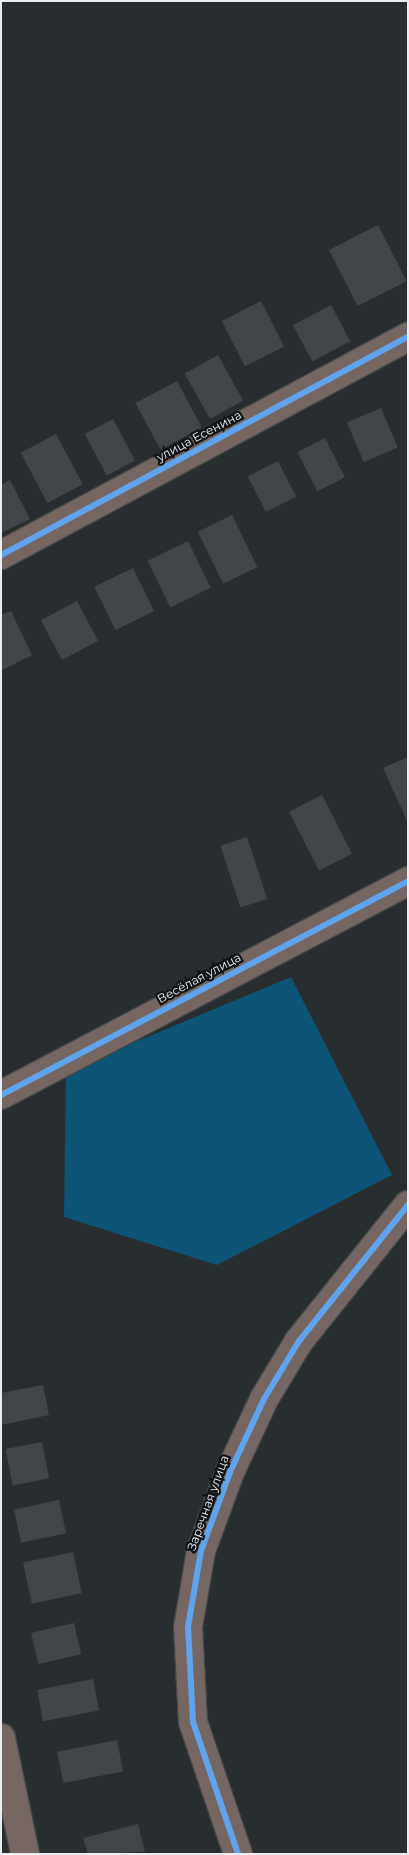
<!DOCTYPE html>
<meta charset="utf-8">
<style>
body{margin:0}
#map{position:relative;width:409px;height:1855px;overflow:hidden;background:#282d30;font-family:Montserrat,sans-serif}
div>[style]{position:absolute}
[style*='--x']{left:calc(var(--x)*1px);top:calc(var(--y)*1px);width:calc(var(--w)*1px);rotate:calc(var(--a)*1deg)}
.green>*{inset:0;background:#0c5375}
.building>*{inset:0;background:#414548;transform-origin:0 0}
.roads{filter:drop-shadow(1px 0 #44484a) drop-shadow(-1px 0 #44484a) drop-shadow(0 1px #44484a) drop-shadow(0 -1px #44484a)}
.minor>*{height:28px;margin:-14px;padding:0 14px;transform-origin:14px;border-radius:14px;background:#756661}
.tertiary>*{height:28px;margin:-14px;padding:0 14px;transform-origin:14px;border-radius:14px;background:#756661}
.cycleway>*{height:6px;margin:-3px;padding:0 3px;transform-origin:3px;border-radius:3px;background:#60a3ed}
span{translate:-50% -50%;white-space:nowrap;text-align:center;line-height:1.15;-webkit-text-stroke:4.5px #111518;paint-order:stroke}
.street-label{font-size:12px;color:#e8eef2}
.frame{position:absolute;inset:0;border:2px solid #e8eef2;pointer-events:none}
</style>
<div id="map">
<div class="green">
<div style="clip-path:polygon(291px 977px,392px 1175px,217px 1265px,64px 1217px,66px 1071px)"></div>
</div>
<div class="building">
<div style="left:378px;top:225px;width:63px;height:55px;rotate:63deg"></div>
<div style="left:261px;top:301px;width:51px;height:44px;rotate:63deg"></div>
<div style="left:331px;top:305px;width:41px;height:43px;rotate:62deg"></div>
<div style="left:218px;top:355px;width:52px;height:38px;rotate:61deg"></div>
<div style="left:177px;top:381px;width:53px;height:47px;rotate:62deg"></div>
<div style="left:381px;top:408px;width:43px;height:37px;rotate:67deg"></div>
<div style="left:113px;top:419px;width:47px;height:32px;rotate:62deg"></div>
<div style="left:56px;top:434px;width:57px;height:40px;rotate:62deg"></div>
<div style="left:325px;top:438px;width:44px;height:31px;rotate:63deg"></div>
<div style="left:278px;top:461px;width:40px;height:34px;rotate:63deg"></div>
<div style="clip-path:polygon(10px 480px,30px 519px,1px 533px,1px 485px)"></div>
<div style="left:232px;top:515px;width:58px;height:38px;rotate:64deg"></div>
<div style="left:188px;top:541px;width:52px;height:45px;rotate:64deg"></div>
<div style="left:133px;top:568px;width:48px;height:43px;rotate:64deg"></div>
<div style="left:77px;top:601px;width:45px;height:41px;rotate:62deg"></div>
<div style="clip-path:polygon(11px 611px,32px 655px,2px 670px,1px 615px)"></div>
<div style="clip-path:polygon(408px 757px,408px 823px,383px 768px)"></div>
<div style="left:322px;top:795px;width:66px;height:37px;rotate:63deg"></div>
<div style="left:247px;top:837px;width:65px;height:28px;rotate:72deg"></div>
<div style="clip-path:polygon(43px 1385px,49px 1415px,1px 1425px,1px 1393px)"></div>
<div style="left:42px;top:1442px;width:37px;height:37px;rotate:79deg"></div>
<div style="left:59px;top:1500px;width:34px;height:46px;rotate:78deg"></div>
<div style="left:73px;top:1552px;width:42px;height:51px;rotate:78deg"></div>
<div style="left:74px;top:1623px;width:32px;height:44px;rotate:77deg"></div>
<div style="left:93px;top:1679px;width:32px;height:57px;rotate:79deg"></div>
<div style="left:117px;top:1740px;width:32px;height:61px;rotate:79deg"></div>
<div style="clip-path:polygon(138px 1824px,145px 1852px,88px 1854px,83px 1838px)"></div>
</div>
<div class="roads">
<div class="minor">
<div style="--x:1;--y:555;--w:462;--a:-28.2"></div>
<div style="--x:1;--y:1095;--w:460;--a:-27.7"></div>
<div style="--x:1;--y:1738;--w:118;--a:78.3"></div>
</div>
<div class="tertiary">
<div style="--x:238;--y:1854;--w:139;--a:-108.8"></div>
<div style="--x:193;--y:1722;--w:95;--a:-93"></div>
<div style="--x:188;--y:1627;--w:77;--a:-80.3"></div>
<div style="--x:201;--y:1551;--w:84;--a:-69.8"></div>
<div style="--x:230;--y:1472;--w:81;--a:-65"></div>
<div style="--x:264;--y:1399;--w:68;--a:-58.9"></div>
<div style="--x:299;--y:1341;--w:174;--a:-51.3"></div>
</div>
</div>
<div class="cycleway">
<div style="--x:1;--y:555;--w:462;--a:-28.2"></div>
<div style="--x:1;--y:1095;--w:460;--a:-27.7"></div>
<div style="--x:238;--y:1854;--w:139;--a:-108.8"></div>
<div style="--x:193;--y:1722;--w:95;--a:-93"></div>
<div style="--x:188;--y:1627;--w:77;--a:-80.3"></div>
<div style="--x:201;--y:1551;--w:84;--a:-69.8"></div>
<div style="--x:230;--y:1472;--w:81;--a:-65"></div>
<div style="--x:264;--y:1399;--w:68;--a:-58.9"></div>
<div style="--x:299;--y:1341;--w:174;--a:-51.3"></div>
</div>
<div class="street-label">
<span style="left:199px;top:436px;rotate:-28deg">улица Есенина</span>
<span style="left:199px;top:978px;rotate:-28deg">Весёлая улица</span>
<span style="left:208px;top:1503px;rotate:-70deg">Заречная улица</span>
</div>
<div class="frame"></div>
</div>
